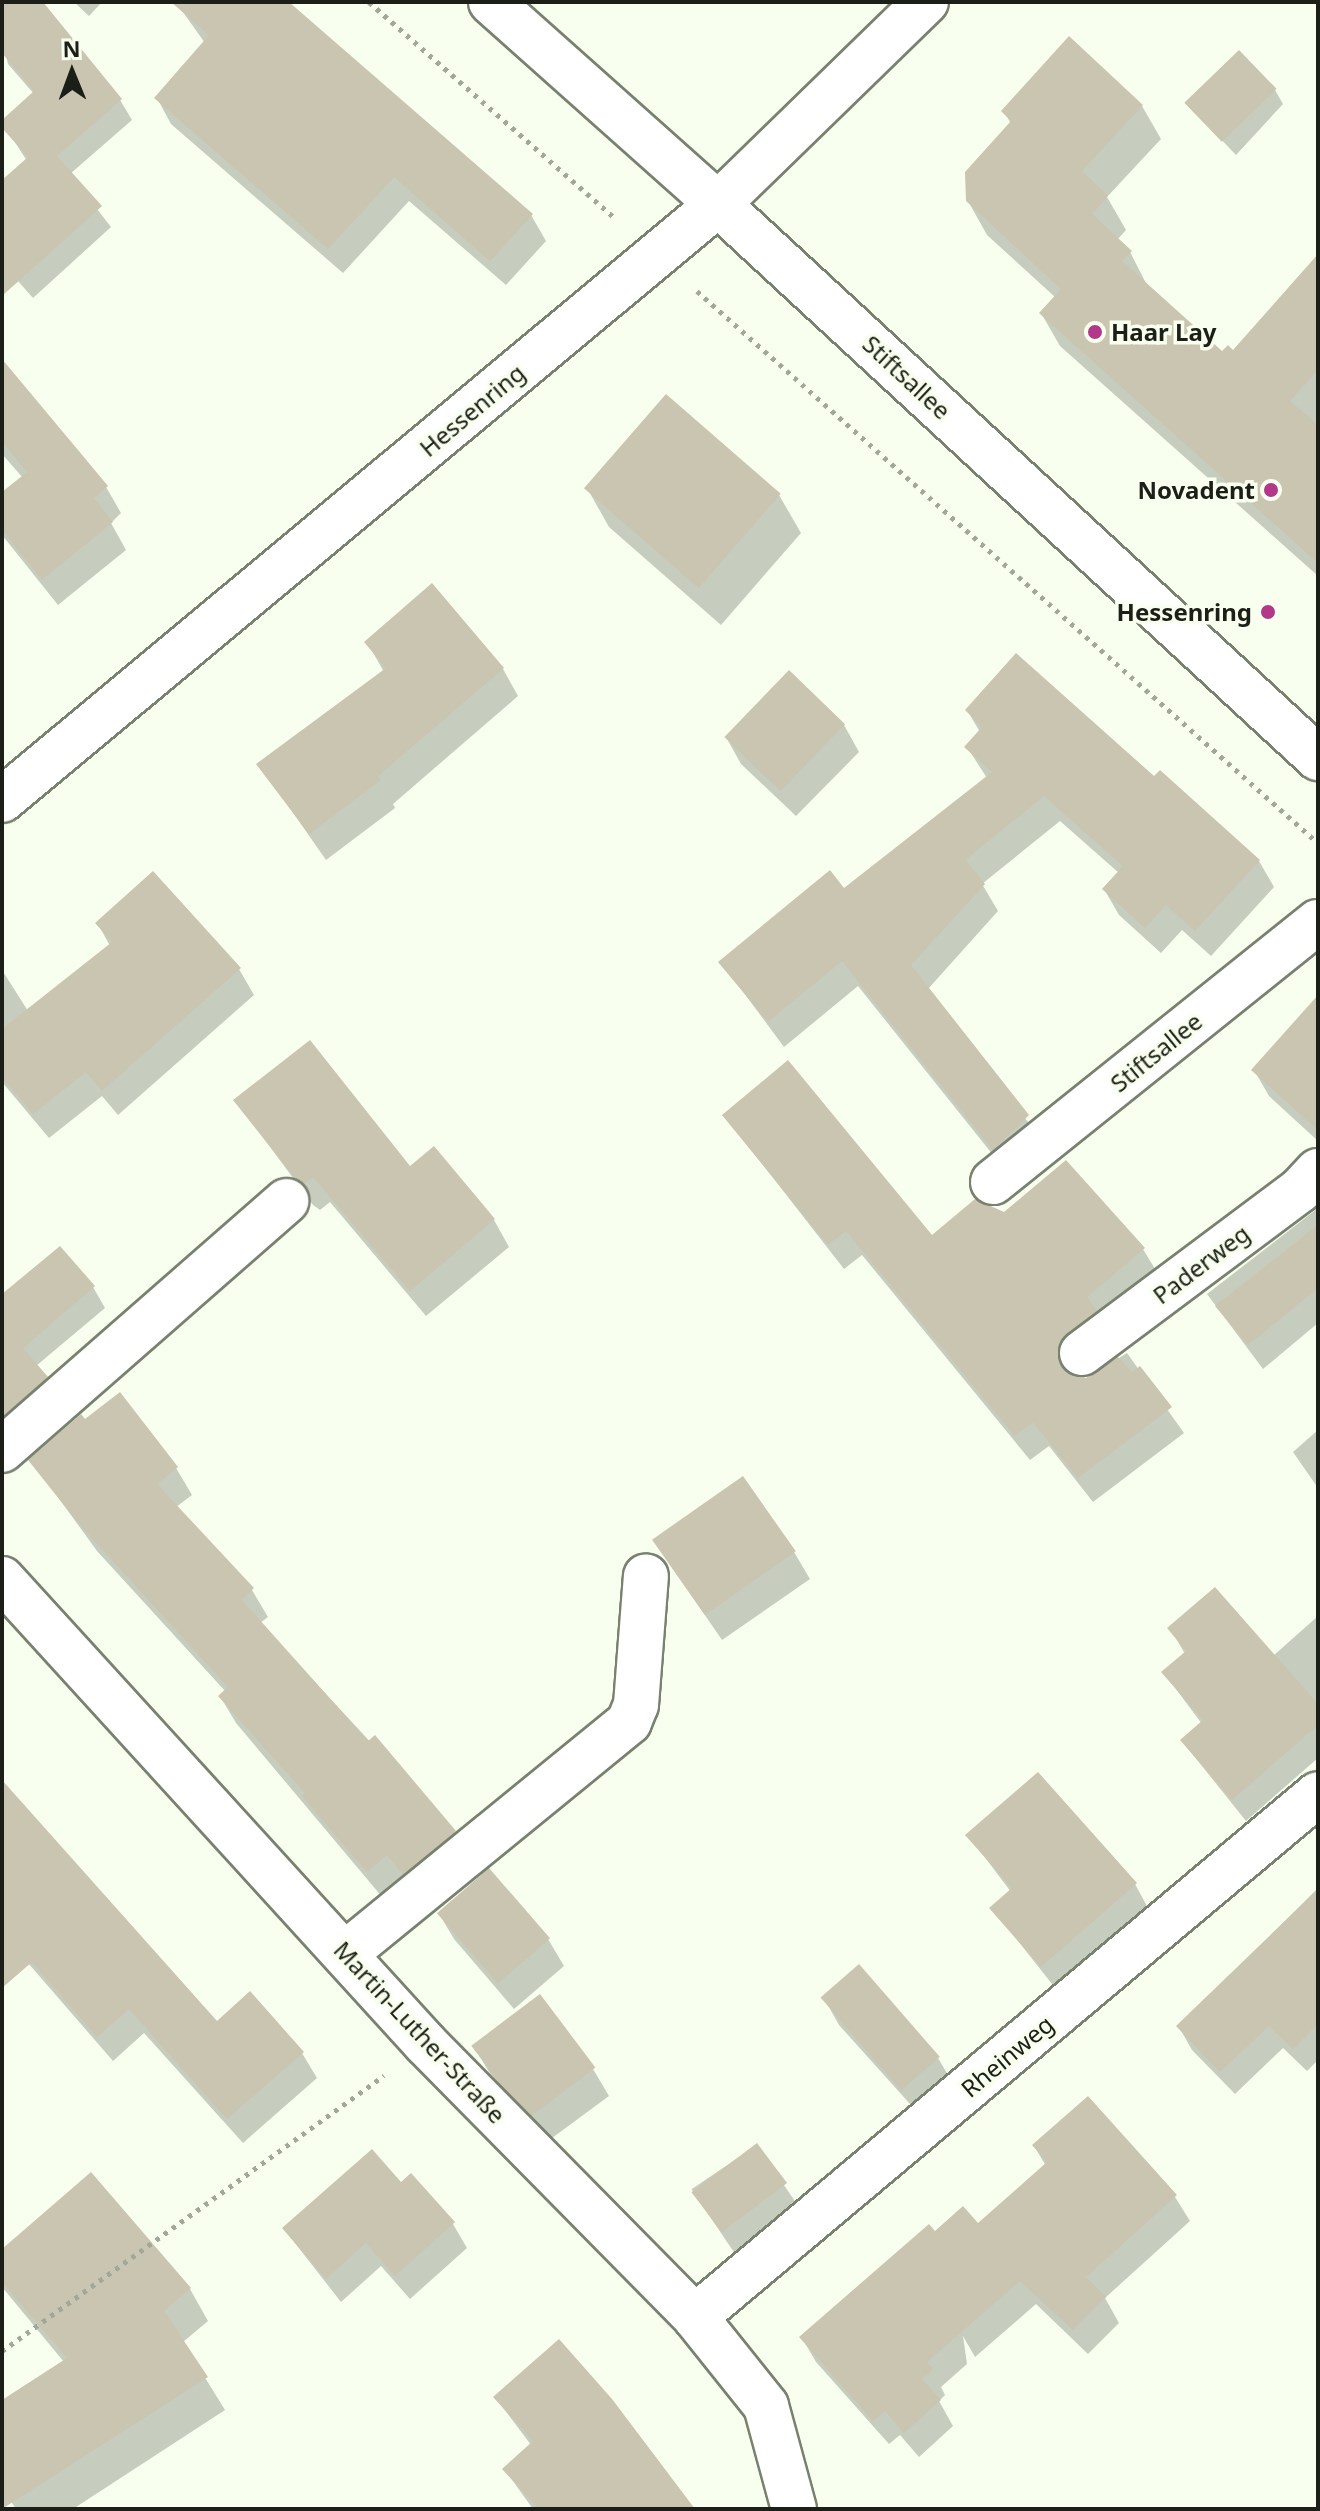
<!DOCTYPE html>
<meta charset="utf-8">
<style>
body{margin:0}
#map{position:relative;width:1320px;height:2511px;overflow:hidden;background:#f8ffee;font-family:"Noto Sans",sans-serif}
div>[style]{position:absolute}
[style*='--x']{left:calc(var(--x)*1px);top:calc(var(--y)*1px);width:calc(var(--w)*1px);rotate:calc(var(--a)*1deg)}
.shadow>*{inset:0;background:#0003;transform-origin:0 0}
.building>*{inset:0;background:#c9c5b0;transform-origin:0 0}
.path>*{height:5px;margin-top:-2.5px;transform-origin:0;background:repeating-linear-gradient(90deg,#a1a799 0 4px,transparent 0 10px)}
.roads{filter:drop-shadow(2px 0 #79816f) drop-shadow(-2px 0 #79816f) drop-shadow(0 2px #79816f) drop-shadow(0 -2px #79816f)}
.minor>*{height:44px;margin:-22px;padding:0 22px;transform-origin:22px;border-radius:22px;background:#fff}
.major>*{height:44px;margin:-22px;padding:0 22px;transform-origin:22px;border-radius:22px;background:#fff}
.dots>*{width:22px;height:22px;translate:-50% -50%;box-sizing:border-box;border:4px solid #f8ffee;border-radius:50%}
span{translate:-50% -50%;white-space:nowrap;text-align:center;line-height:1.15;-webkit-text-stroke:7px #f8ffee;paint-order:stroke}
.poi-label{font-size:24px;color:#1c1f17;font-weight:700}
.left{translate:0 -50%;text-align:left}
.right{translate:-100% -50%;text-align:right}
.street-label{font-size:24px;color:#1c1f17}
.frame{position:absolute;inset:0;border:4px solid #1c1f17;pointer-events:none}
.north{position:absolute;left:32px;top:32px;width:80px;height:80px;-webkit-text-stroke:6px #f8ffee;paint-order:stroke;rotate:359deg;font-size:22px;font-weight:700;line-height:32px;text-align:center;color:#1c1f17}
.north::after{content:'';display:block;margin:auto;width:28px;height:36px;background:#1c1f17;clip-path:polygon(50% 0,100% 100%,50% 72%,0 100%)}
</style>
<div id="map">
<div class="shadow">
<div style="clip-path:polygon(74px 2px,102px 2px,89px 16px)"></div>
<div style="clip-path:polygon(185px 2px,285px 2px,531px 215px,546px 241px,506px 285px,409px 201px,343px 273px,171px 124px,157px 98px,205px 43px,180px 8px)"></div>
<div style="clip-path:polygon(2px 39px,120px 100px,132px 120px,70px 174px,111px 227px,33px 298px,2px 263px,2px 183px,27px 161px,2px 122px,34px 94px,8px 64px)"></div>
<div style="clip-path:polygon(1275px 90px,1283px 104px,1236px 155px,1190px 107px)"></div>
<div style="clip-path:polygon(1142px 106px,1161px 139px,1107px 197px,1126px 230px,1117px 240px,1130px 252px,1148px 287px,1222px 354px,1233px 353px,1318px 274px,1318px 576px,1060px 346px,1041px 313px,1055px 297px,987px 235px,968px 201px,1011px 124px,1004px 111px)"></div>
<div style="clip-path:polygon(2px 364px,106px 487px,121px 513px,111px 523px,126px 550px,58px 605px,2px 535px,2px 495px,23px 478px,2px 454px)"></div>
<div style="clip-path:polygon(587px 488px,779px 495px,801px 533px,721px 625px,609px 527px)"></div>
<div style="clip-path:polygon(367px 642px,503px 669px,518px 696px,393px 804px,395px 808px,326px 860px,259px 764px,384px 672px)"></div>
<div style="clip-path:polygon(789px 672px,844px 725px,859px 752px,796px 816px,741px 764px,726px 737px)"></div>
<div style="clip-path:polygon(967px 710px,1155px 779px,1259px 861px,1274px 887px,1211px 956px,1182px 930px,1161px 953px,1119px 915px,1104px 889px,1119px 873px,1060px 821px,982px 884px,998px 911px,928px 989px,1043px 1142px,1009px 1175px,858px 986px,784px 1047px,721px 962px,844px 891px,987px 778px,967px 747px,980px 732px)"></div>
<div style="clip-path:polygon(98px 924px,239px 969px,254px 995px,118px 1115px,102px 1096px,49px 1138px,2px 1082px,2px 970px,28px 1011px,110px 946px)"></div>
<div style="clip-path:polygon(1318px 998px,1318px 1141px,1269px 1096px,1254px 1070px)"></div>
<div style="clip-path:polygon(236px 1101px,410px 1169px,494px 1220px,509px 1247px,426px 1316px,330px 1202px,320px 1210px,313px 1205px)"></div>
<div style="clip-path:polygon(724px 1115px,932px 1237px,1005px 1214px,1143px 1249px,1158px 1274px,1074px 1376px,1084px 1380px,1127px 1353px,1184px 1433px,1093px 1502px,1049px 1446px,1030px 1460px,862px 1255px,844px 1269px)"></div>
<div style="clip-path:polygon(1318px 1208px,1318px 1323px,1263px 1369px,1207px 1294px)"></div>
<div style="clip-path:polygon(93px 1287px,105px 1308px,36px 1366px,58px 1398px,2px 1443px,2px 1297px)"></div>
<div style="clip-path:polygon(1318px 1430px,1318px 1488px,1293px 1452px)"></div>
<div style="clip-path:polygon(31px 1460px,176px 1468px,192px 1495px,176px 1507px,252px 1590px,268px 1617px,260px 1623px,454px 1832px,470px 1859px,383px 1898px,236px 1723px,220px 1696px,226px 1692px,97px 1551px)"></div>
<div style="clip-path:polygon(654px 1541px,794px 1552px,810px 1579px,722px 1640px)"></div>
<div style="clip-path:polygon(1318px 1616px,1318px 1758px,1246px 1821px,1182px 1741px,1202px 1724px,1164px 1673px,1185px 1654px,1170px 1628px,1273px 1656px)"></div>
<div style="clip-path:polygon(2px 1788px,217px 2024px,302px 2053px,317px 2078px,243px 2143px,144px 2033px,113px 2061px,2px 1933px)"></div>
<div style="clip-path:polygon(968px 1835px,1135px 1884px,1148px 1908px,1056px 1989px,992px 1908px,1011px 1892px)"></div>
<div style="clip-path:polygon(1318px 1888px,1318px 2060px,1307px 2071px,1283px 2048px,1235px 2094px,1192px 2050px,1179px 2027px)"></div>
<div style="clip-path:polygon(438px 1912px,548px 1939px,564px 1966px,514px 2009px,454px 1939px)"></div>
<div style="clip-path:polygon(824px 1998px,938px 2058px,954px 2085px,919px 2114px,839px 2025px)"></div>
<div style="clip-path:polygon(473px 2045px,593px 2069px,609px 2096px,548px 2141px,489px 2072px)"></div>
<div style="left:757px;top:2145px;width:79px;height:79px;rotate:56deg"></div>
<div style="clip-path:polygon(1034px 2146px,1175px 2197px,1190px 2221px,1105px 2298px,1119px 2323px,1088px 2354px,1036px 2304px,975px 2357px,963px 2336px,967px 2364px,941px 2387px,945px 2395px,939px 2401px,953px 2426px,919px 2457px,900px 2435px,889px 2444px,816px 2362px,802px 2338px,935px 2234px,978px 2226px,1046px 2166px)"></div>
<div style="clip-path:polygon(401px 2185px,453px 2224px,467px 2248px,410px 2299px,381px 2266px,341px 2302px,284px 2229px)"></div>
<div style="clip-path:polygon(2px 2251px,190px 2289px,208px 2321px,183px 2342px,225px 2410px,73px 2509px,16px 2509px,2px 2488px,2px 2403px,64px 2362px,2px 2287px)"></div>
<div style="clip-path:polygon(495px 2397px,693px 2509px,533px 2509px,505px 2470px,531px 2445px)"></div>
</div>
<div class="building">
<div style="clip-path:polygon(2px 2px,43px 2px,122px 99px,57px 156px,102px 206px,2px 296px,2px 180px,28px 157px,2px 128px,2px 120px,34px 91px,2px 53px)"></div>
<div style="clip-path:polygon(171px 2px,289px 2px,533px 214px,490px 261px,394px 177px,328px 249px,154px 98px,209px 35px)"></div>
<div style="clip-path:polygon(1069px 36px,1143px 105px,1082px 171px,1108px 196px,1092px 214px,1132px 251px,1122px 261px,1222px 351px,1228px 345px,1233px 350px,1318px 254px,1318px 370px,1290px 401px,1318px 425px,1318px 563px,1039px 313px,1061px 289px,966px 201px,965px 172px,1011px 121px,1001px 111px)"></div>
<div style="left:1239px;top:50px;width:54px;height:76px;rotate:46deg"></div>
<div style="clip-path:polygon(2px 359px,108px 486px,94px 498px,113px 522px,42px 580px,2px 530px,2px 492px,27px 472px,2px 442px)"></div>
<div style="left:666px;top:394px;width:152px;height:125px;rotate:41deg"></div>
<div style="clip-path:polygon(432px 583px,504px 668px,378px 776px,381px 780px,309px 834px,256px 764px,386px 668px,364px 642px)"></div>
<div style="clip-path:polygon(1016px 653px,1154px 776px,1160px 770px,1260px 860px,1195px 931px,1166px 905px,1145px 928px,1102px 889px,1123px 866px,1044px 796px,965px 860px,985px 884px,911px 965px,1029px 1115px,993px 1150px,842px 961px,768px 1022px,718px 962px,830px 870px,844px 888px,992px 772px,964px 747px,982px 727px,965px 710px)"></div>
<div style="left:789px;top:670px;width:78px;height:93px;rotate:44deg"></div>
<div style="clip-path:polygon(153px 871px,241px 968px,102px 1091px,86px 1072px,33px 1114px,2px 1077px,2px 1029px,112px 942px,95px 923px)"></div>
<div style="clip-path:polygon(1318px 995px,1318px 1130px,1251px 1070px)"></div>
<div style="clip-path:polygon(310px 1040px,410px 1166px,434px 1146px,495px 1219px,410px 1291px,313px 1177px,304px 1184px,295px 1178px,233px 1100px)"></div>
<div style="clip-path:polygon(788px 1060px,932px 1235px,975px 1199px,1004px 1212px,1066px 1160px,1145px 1248px,1087px 1297px,1097px 1311px,1059px 1342px,1062px 1367px,1086px 1378px,1118px 1357px,1132px 1372px,1140px 1366px,1172px 1407px,1078px 1478px,1033px 1422px,1015px 1436px,846px 1231px,828px 1245px,722px 1115px)"></div>
<div style="clip-path:polygon(1318px 1225px,1318px 1288px,1248px 1345px,1215px 1306px)"></div>
<div style="clip-path:polygon(60px 1246px,95px 1286px,23px 1348px,48px 1377px,2px 1417px,2px 1294px)"></div>
<div style="clip-path:polygon(120px 1392px,178px 1467px,157px 1484px,254px 1588px,242px 1600px,368px 1741px,375px 1735px,456px 1831px,403px 1874px,387px 1855px,367px 1872px,302px 1796px,305px 1793px,218px 1696px,228px 1687px,79px 1524px,28px 1460px,81px 1414px,85px 1419px)"></div>
<div style="left:743px;top:1476px;width:92px;height:111px;rotate:55deg"></div>
<div style="clip-path:polygon(1215px 1587px,1318px 1704px,1318px 1725px,1232px 1800px,1180px 1740px,1203px 1720px,1161px 1672px,1186px 1651px,1167px 1628px)"></div>
<div style="clip-path:polygon(1038px 1772px,1137px 1883px,1041px 1967px,989px 1908px,1012px 1888px,965px 1835px)"></div>
<div style="clip-path:polygon(2px 1780px,217px 2021px,250px 1991px,304px 2052px,227px 2119px,129px 2009px,97px 2037px,32px 1962px,2px 1988px)"></div>
<div style="left:489px;top:1868px;width:93px;height:69px;rotate:49deg"></div>
<div style="clip-path:polygon(1318px 1889px,1318px 2024px,1293px 2049px,1269px 2026px,1220px 2072px,1176px 2026px)"></div>
<div style="left:859px;top:1964px;width:123px;height:51px;rotate:49deg"></div>
<div style="left:540px;top:1994px;width:92px;height:86px;rotate:53deg"></div>
<div style="clip-path:polygon(1088px 2096px,1177px 2195px,1086px 2277px,1106px 2297px,1073px 2330px,1020px 2281px,927px 2362px,933px 2369px,922px 2379px,941px 2400px,904px 2433px,885px 2411px,873px 2421px,799px 2337px,929px 2224px,935px 2231px,963px 2206px,978px 2223px,1047px 2162px,1032px 2145px)"></div>
<div style="left:757px;top:2143px;width:50px;height:82px;rotate:53deg"></div>
<div style="clip-path:polygon(372px 2149px,401px 2182px,411px 2173px,455px 2222px,395px 2276px,366px 2243px,326px 2279px,282px 2228px)"></div>
<div style="clip-path:polygon(91px 2172px,191px 2288px,164px 2311px,208px 2377px,2px 2509px,2px 2400px,67px 2358px,2px 2282px,2px 2249px)"></div>
<div style="clip-path:polygon(559px 2339px,612px 2399px,695px 2509px,539px 2509px,502px 2469px,533px 2441px,493px 2397px)"></div>
</div>
<div class="path">
<div style="--x:369;--y:2;--w:327;--a:41.3"></div>
<div style="--x:697;--y:291;--w:831;--a:41.63"></div>
<div style="--x:2;--y:2351;--w:471;--a:-35.8"></div>
</div>
<div class="roads">
<div class="minor">
<div style="--x:2;--y:800;--w:932;--a:-39.77"></div>
<div style="--x:718;--y:204;--w:290;--a:-44.2"></div>
<div style="--x:993;--y:1182;--w:416;--a:-38.7"></div>
<div style="--x:1082;--y:1353;--w:272;--a:-36.8"></div>
<div style="--x:1300;--y:1190;--w:26;--a:-47"></div>
<div style="--x:2;--y:1450;--w:378;--a:-41.2"></div>
<div style="--x:2;--y:1579;--w:629;--a:47.64"></div>
<div style="--x:426;--y:2044;--w:383;--a:45.4"></div>
<div style="--x:695;--y:2317;--w:114;--a:51.4"></div>
<div style="--x:766;--y:2406;--w:107;--a:74.8"></div>
<div style="--x:346;--y:1953;--w:365;--a:-39.2"></div>
<div style="--x:629;--y:1722;--w:18;--a:-68"></div>
<div style="--x:636;--y:1705;--w:129;--a:-85.6"></div>
<div style="--x:695;--y:2317;--w:813;--a:-40.01"></div>
</div>
<div class="major">
<div style="--x:491;--y:2;--w:304;--a:41.7"></div>
<div style="--x:718;--y:204;--w:817;--a:42.72"></div>
</div>
</div>
<div class="dots">
<div style="left:1095px;top:332px;background:#b3388a"></div>
<div style="left:1271px;top:490px;background:#b3388a"></div>
<div style="left:1268px;top:612px;background:#b3388a"></div>
</div>
<div class="poi-label">
<span class="left" style="left:1111px;top:332px">Haar Lay</span>
<span class="right" style="left:1255px;top:490px">Novadent</span>
<span class="right" style="left:1252px;top:612px">Hessenring</span>
</div>
<div class="street-label">
<span style="left:907px;top:377px;rotate:43deg">Stiftsallee</span>
<span style="left:472px;top:410px;rotate:-40deg">Hessenring</span>
<span style="left:1156px;top:1052px;rotate:-39deg">Stiftsallee</span>
<span style="left:1201px;top:1264px;rotate:-37deg">Paderweg</span>
<span style="left:420px;top:2032px;rotate:47deg">Martin-Luther-Straße</span>
<span style="left:1007px;top:2056px;rotate:-40deg">Rheinweg</span>
</div>
<div class="frame"></div>
<div class="north">N</div>
</div>
